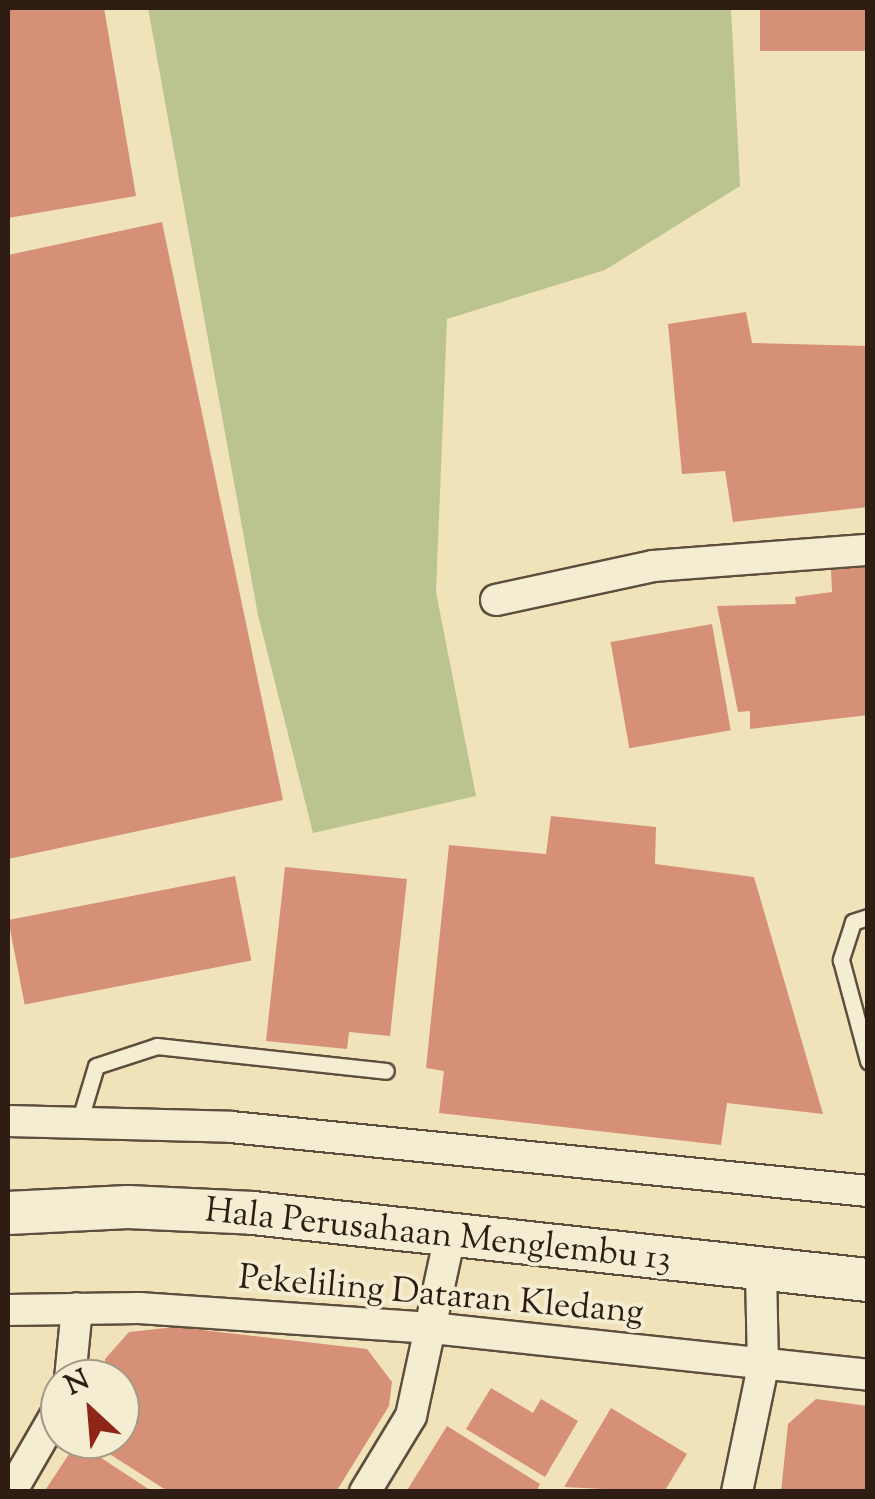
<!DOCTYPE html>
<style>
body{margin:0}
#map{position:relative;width:875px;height:1499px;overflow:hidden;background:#f0e3ba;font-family:"Sorts Mill Goudy",serif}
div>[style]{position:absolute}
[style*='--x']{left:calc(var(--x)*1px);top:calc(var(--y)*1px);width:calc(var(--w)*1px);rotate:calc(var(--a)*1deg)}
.green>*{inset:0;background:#bbc38f}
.building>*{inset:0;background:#d69078;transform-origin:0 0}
.roads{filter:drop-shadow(2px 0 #5e4e3d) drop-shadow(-2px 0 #5e4e3d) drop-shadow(0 2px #5e4e3d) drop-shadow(0 -2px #5e4e3d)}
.lane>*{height:15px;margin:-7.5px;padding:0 7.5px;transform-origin:7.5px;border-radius:7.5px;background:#f5edd2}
.street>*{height:30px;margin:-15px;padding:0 15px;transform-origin:15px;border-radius:15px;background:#f5edd2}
.secondary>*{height:42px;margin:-21px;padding:0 21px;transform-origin:21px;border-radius:21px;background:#f5edd2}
span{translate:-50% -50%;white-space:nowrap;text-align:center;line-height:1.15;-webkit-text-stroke:8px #f5edd2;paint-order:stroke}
.street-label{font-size:35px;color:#2d1d13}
.frame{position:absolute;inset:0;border:10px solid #2d1d13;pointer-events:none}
.north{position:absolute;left:40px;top:1359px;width:100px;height:100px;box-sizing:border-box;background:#f5edd2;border:2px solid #a59a86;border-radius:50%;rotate:334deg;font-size:28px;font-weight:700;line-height:40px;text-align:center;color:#2d1d13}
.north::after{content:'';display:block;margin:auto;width:35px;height:45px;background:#8f2418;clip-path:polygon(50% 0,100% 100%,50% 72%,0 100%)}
</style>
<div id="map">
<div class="green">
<div style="clip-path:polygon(148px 8px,731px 8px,740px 186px,605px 270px,447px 319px,436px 592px,476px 796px,313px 833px,258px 615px)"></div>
</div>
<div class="building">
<div style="clip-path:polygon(8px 8px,104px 8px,136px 196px,8px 218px)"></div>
<div style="left:760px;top:8px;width:108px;height:43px"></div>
<div style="clip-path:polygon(162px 222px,283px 800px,8px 859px,8px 255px)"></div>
<div style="clip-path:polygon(746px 312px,752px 343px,868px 346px,868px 507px,733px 522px,725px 471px,682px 474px,668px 324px)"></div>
<div style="clip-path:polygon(868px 567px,868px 715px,750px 729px,750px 711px,738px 712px,717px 606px,796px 604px,795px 597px,832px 592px,831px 570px)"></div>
<div style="left:712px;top:624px;width:108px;height:103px;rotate:80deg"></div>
<div style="clip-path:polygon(551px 816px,656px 827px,655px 864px,754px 877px,823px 1114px,727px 1103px,721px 1145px,439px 1113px,444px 1071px,426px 1068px,449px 845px,546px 854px)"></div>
<div style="clip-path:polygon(285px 867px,407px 879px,390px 1036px,349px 1032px,347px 1049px,266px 1041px)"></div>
<div style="left:235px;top:876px;width:86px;height:231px;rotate:79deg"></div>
<div style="clip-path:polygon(175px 1327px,367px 1349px,392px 1382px,389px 1406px,336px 1492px,169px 1492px,86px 1439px,120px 1439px,120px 1379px,106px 1379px,105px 1359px,129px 1332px)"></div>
<div style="clip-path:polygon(491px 1388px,533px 1413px,541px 1399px,578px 1421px,545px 1477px,466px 1429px)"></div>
<div style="clip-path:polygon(816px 1399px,868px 1406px,868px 1492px,781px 1492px,788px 1424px)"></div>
<div style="clip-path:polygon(611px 1408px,687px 1454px,664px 1492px,564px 1487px)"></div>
<div style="clip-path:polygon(447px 1426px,540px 1484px,536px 1492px,406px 1492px)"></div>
<div style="clip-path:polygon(77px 1442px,153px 1492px,44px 1492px)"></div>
</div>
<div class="roads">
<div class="lane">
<div style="--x:868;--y:917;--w:16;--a:162"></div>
<div style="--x:853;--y:922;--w:40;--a:108"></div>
<div style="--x:841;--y:960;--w:105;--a:75"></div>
<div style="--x:80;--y:1119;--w:55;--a:-73.2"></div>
<div style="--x:96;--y:1066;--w:64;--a:-18.2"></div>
<div style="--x:157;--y:1046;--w:230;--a:6.2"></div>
</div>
<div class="street">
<div style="--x:496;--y:600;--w:161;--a:-12.2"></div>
<div style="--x:653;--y:566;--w:216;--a:-4.3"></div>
<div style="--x:8;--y:1121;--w:223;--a:1.5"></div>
<div style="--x:231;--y:1127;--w:640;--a:5.74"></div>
<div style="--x:8;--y:1310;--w:131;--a:-0.9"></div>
<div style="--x:139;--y:1308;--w:293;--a:3.9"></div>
<div style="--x:431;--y:1328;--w:440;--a:6.1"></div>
<div style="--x:70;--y:1379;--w:71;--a:-84.4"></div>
<div style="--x:11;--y:1492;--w:98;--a:-60"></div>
<div style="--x:365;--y:1492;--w:89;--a:-58.8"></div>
<div style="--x:411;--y:1416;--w:185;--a:-77.8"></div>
<div style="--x:737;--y:1492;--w:128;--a:-78.3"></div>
<div style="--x:763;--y:1367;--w:95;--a:-91.2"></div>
</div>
<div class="secondary">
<div style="--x:8;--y:1213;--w:120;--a:-2.9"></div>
<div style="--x:128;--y:1207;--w:125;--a:2.7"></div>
<div style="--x:253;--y:1213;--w:619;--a:6.22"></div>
</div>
</div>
<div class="street-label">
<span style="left:438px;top:1237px;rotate:6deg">Hala Perusahaan Menglembu 13</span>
<span style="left:441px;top:1297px;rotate:5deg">Pekeliling Dataran Kledang</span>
</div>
<div class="frame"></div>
<div class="north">N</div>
</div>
